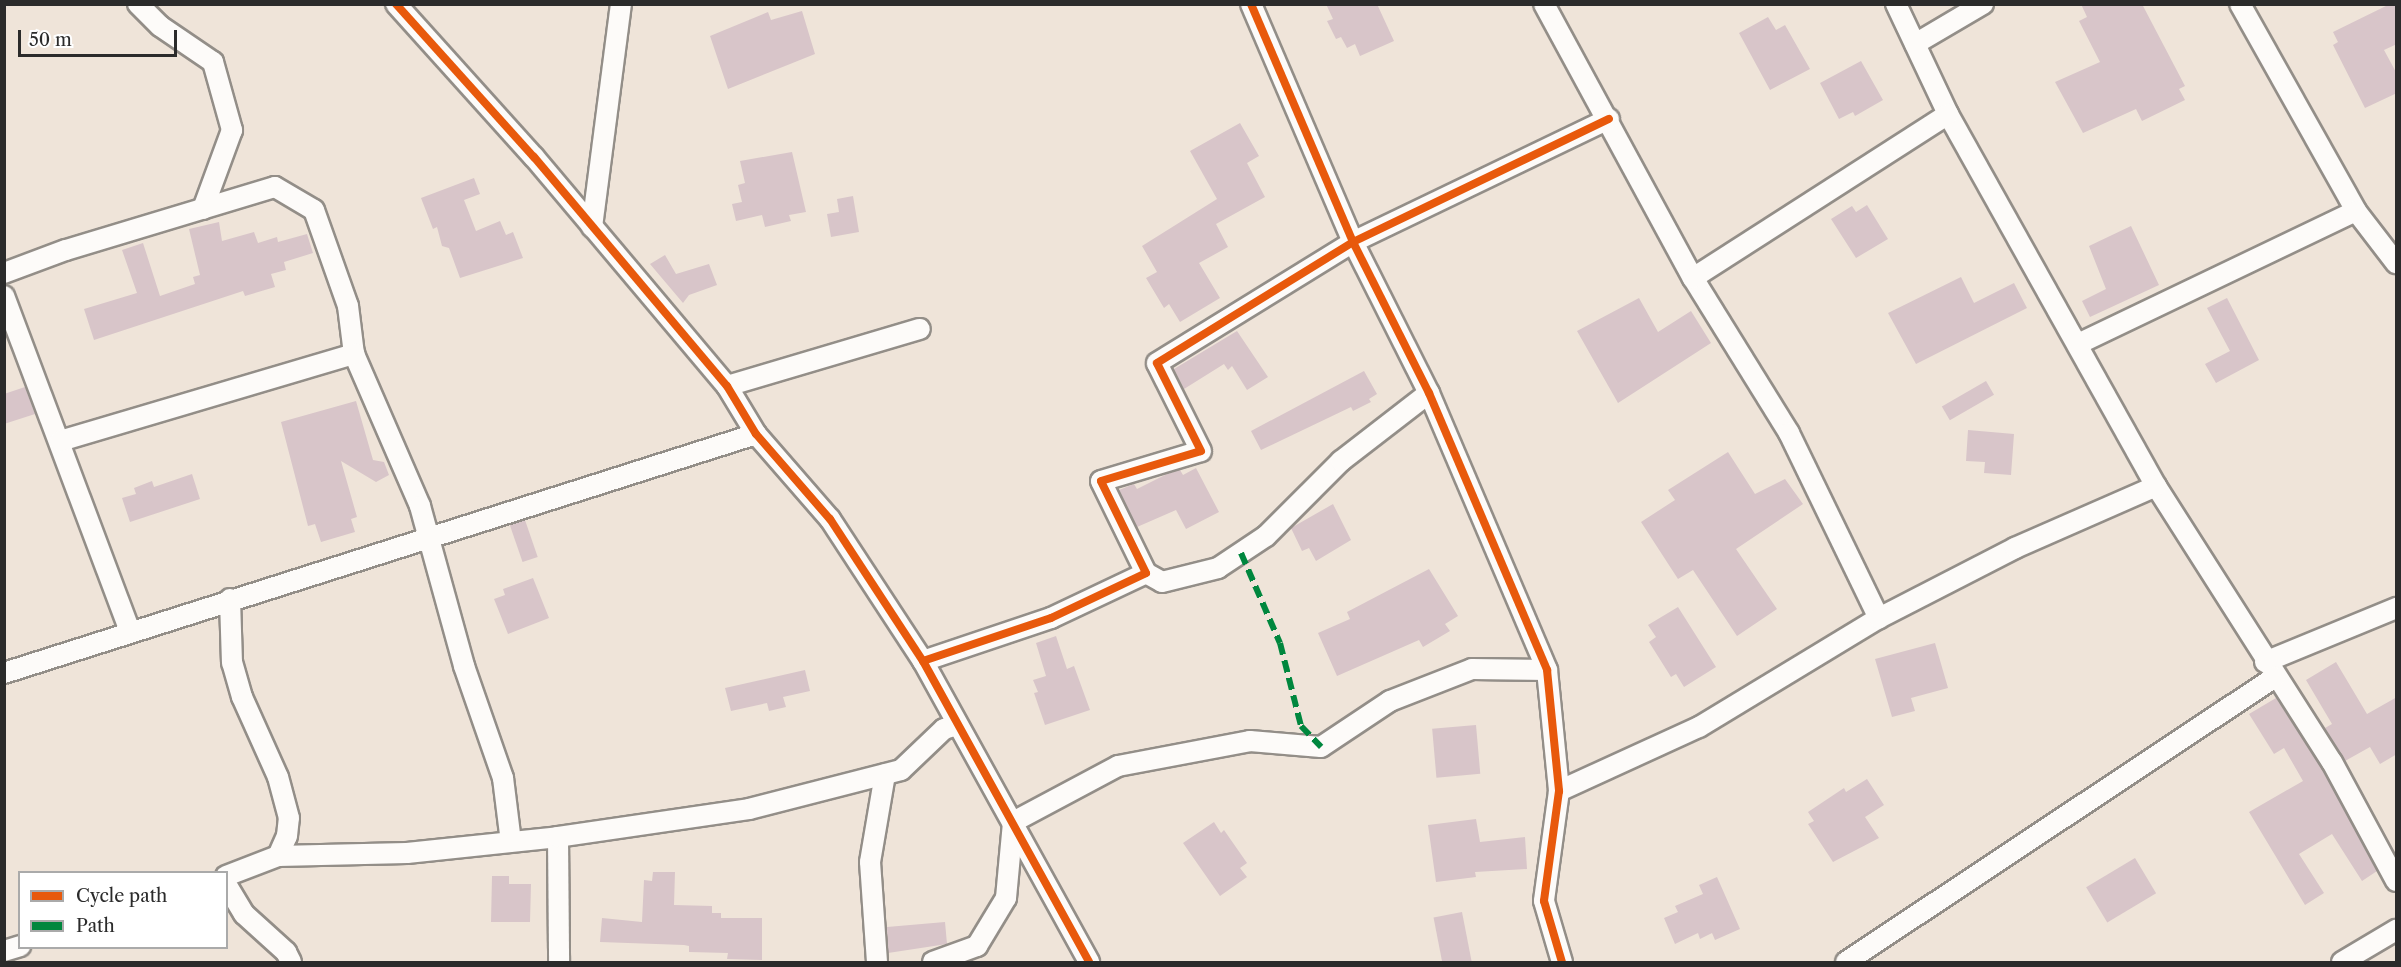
<!DOCTYPE html>
<style>
body{margin:0}
#map{position:relative;width:2401px;height:967px;overflow:hidden;background:#efe4d9;font-family:"Libre Caslon Text",serif}
div>[style]{position:absolute}
[style*='--x']{left:calc(var(--x)*1px);top:calc(var(--y)*1px);width:calc(var(--w)*1px);rotate:calc(var(--a)*1deg)}
.building>*{inset:0;background:#d8c5c9;transform-origin:0 0}
.roads{filter:drop-shadow(2px 0 #938e88) drop-shadow(-2px 0 #938e88) drop-shadow(0 2px #938e88) drop-shadow(0 -2px #938e88)}
.minor>*{height:20px;margin:-10px;padding:0 10px;transform-origin:10px;border-radius:10px;background:#fdfbf9}
.quiet>*{height:6px;margin-top:-3px;transform-origin:0;background:repeating-linear-gradient(90deg,#00873e 0 12px,transparent 0 18px)}
.cycleway>*{height:8px;margin:-4px;padding:0 4px;transform-origin:4px;border-radius:4px;background:#e8590c}
span{translate:-50% -50%;white-space:nowrap;text-align:center;line-height:1.15;-webkit-text-stroke:4.5px #fff;paint-order:stroke}
.frame{position:absolute;inset:0;border:6px solid #2b2b2b;pointer-events:none}
.legend{position:absolute;left:18px;top:871px;width:210px;height:78px;box-sizing:border-box;background:#fff;border:2px solid #aaa;margin:0;padding:8px 10px;list-style:none;font-size:18px;color:#2b2b2b}
.legend li{display:flex;align-items:center;gap:12px;height:30px}
.legend b{width:30px;border:2px solid #aaa}
.scale{position:absolute;left:18px;top:30px;width:159px;height:27px;box-sizing:border-box;border:3px solid #2b2b2b;border-top:0;padding-left:8px;font-size:18px;line-height:21px;white-space:nowrap;color:#2b2b2b;-webkit-text-stroke:4px #fff;paint-order:stroke}
</style>
<div id="map">
<div class="building">
<div style="clip-path:polygon(1326px 4px,1377px 4px,1394px 41px,1360px 56px,1355px 44px,1347px 48px,1341px 37px,1336px 39px,1327px 21px,1333px 19px)"></div>
<div style="clip-path:polygon(2081px 4px,2142px 4px,2185px 86px,2179px 89px,2185px 100px,2142px 121px,2136px 109px,2083px 133px,2055px 82px,2100px 62px,2079px 21px,2087px 17px)"></div>
<div style="clip-path:polygon(2390px 4px,2397px 4px,2397px 44px,2384px 50px,2397px 74px,2397px 93px,2365px 108px,2333px 45px,2338px 42px,2333px 32px)"></div>
<div style="clip-path:polygon(802px 11px,815px 54px,728px 89px,710px 36px,768px 12px,771px 20px)"></div>
<div style="clip-path:polygon(1768px 17px,1776px 30px,1785px 25px,1810px 69px,1770px 90px,1739px 33px)"></div>
<div style="clip-path:polygon(1861px 61px,1883px 100px,1855px 116px,1853px 112px,1839px 119px,1820px 83px)"></div>
<div style="clip-path:polygon(1240px 123px,1259px 156px,1247px 163px,1265px 197px,1216px 224px,1228px 247px,1199px 263px,1220px 298px,1180px 322px,1169px 304px,1164px 308px,1146px 278px,1157px 272px,1142px 246px,1217px 199px,1190px 151px)"></div>
<div style="clip-path:polygon(792px 152px,806px 212px,789px 215px,791px 221px,765px 227px,762px 215px,736px 221px,732px 204px,742px 202px,738px 185px,745px 183px,740px 161px)"></div>
<div style="clip-path:polygon(474px 178px,480px 194px,464px 200px,476px 231px,500px 221px,506px 235px,513px 232px,523px 258px,460px 278px,449px 248px,442px 246px,437px 227px,433px 229px,421px 198px)"></div>
<div style="clip-path:polygon(853px 196px,859px 232px,831px 237px,827px 214px,839px 212px,837px 199px)"></div>
<div style="clip-path:polygon(1867px 205px,1888px 239px,1856px 258px,1831px 219px,1852px 206px,1856px 212px)"></div>
<div style="clip-path:polygon(219px 222px,222px 241px,254px 232px,258px 243px,277px 237px,278px 242px,307px 234px,313px 253px,284px 262px,286px 270px,271px 274px,275px 287px,245px 296px,243px 291px,94px 340px,84px 309px,137px 293px,122px 250px,143px 243px,160px 296px,195px 284px,193px 277px,200px 275px,189px 229px)"></div>
<div style="clip-path:polygon(2131px 226px,2159px 285px,2090px 317px,2082px 301px,2106px 289px,2089px 246px)"></div>
<div style="clip-path:polygon(665px 255px,676px 274px,709px 264px,717px 285px,689px 295px,683px 303px,650px 264px)"></div>
<div style="clip-path:polygon(1961px 277px,1974px 303px,2014px 283px,2027px 308px,1916px 364px,1888px 313px)"></div>
<div style="clip-path:polygon(1639px 298px,1658px 332px,1691px 311px,1711px 343px,1618px 403px,1577px 331px)"></div>
<div style="clip-path:polygon(2227px 298px,2259px 360px,2216px 383px,2205px 364px,2230px 351px,2207px 308px)"></div>
<div style="clip-path:polygon(1237px 331px,1268px 377px,1247px 390px,1232px 366px,1228px 370px,1224px 364px,1184px 389px,1174px 369px)"></div>
<div style="clip-path:polygon(1364px 371px,1377px 394px,1369px 399px,1371px 402px,1353px 411px,1351px 407px,1261px 450px,1251px 431px)"></div>
<div style="left:1986px;top:381px;width:16px;height:51px;rotate:60deg"></div>
<div style="clip-path:polygon(25px 387px,35px 414px,4px 424px,4px 394px)"></div>
<div style="clip-path:polygon(356px 401px,373px 460px,384px 462px,389px 475px,376px 482px,341px 461px,357px 517px,351px 519px,355px 532px,321px 542px,315px 524px,308px 526px,281px 422px)"></div>
<div style="clip-path:polygon(1968px 430px,2014px 434px,2011px 475px,1984px 473px,1985px 462px,1966px 461px)"></div>
<div style="clip-path:polygon(1728px 452px,1755px 494px,1785px 479px,1803px 504px,1736px 549px,1777px 609px,1737px 636px,1693px 570px,1678px 579px,1641px 522px,1675px 500px,1668px 490px)"></div>
<div style="clip-path:polygon(1196px 468px,1219px 512px,1186px 529px,1176px 510px,1137px 527px,1119px 490px,1134px 484px,1137px 489px,1167px 474px,1180px 470px,1183px 475px)"></div>
<div style="clip-path:polygon(192px 474px,200px 499px,130px 522px,122px 498px,136px 494px,134px 488px,152px 481px,154px 487px)"></div>
<div style="clip-path:polygon(1333px 504px,1351px 540px,1316px 561px,1309px 548px,1302px 551px,1291px 528px)"></div>
<div style="left:525px;top:520px;width:39px;height:16px;rotate:71deg"></div>
<div style="clip-path:polygon(1429px 569px,1458px 616px,1445px 624px,1450px 631px,1423px 647px,1419px 640px,1337px 676px,1318px 633px,1350px 619px,1347px 612px)"></div>
<div style="clip-path:polygon(533px 578px,549px 618px,508px 634px,494px 599px,505px 595px,503px 589px)"></div>
<div style="clip-path:polygon(1678px 607px,1716px 667px,1684px 687px,1676px 674px,1671px 677px,1649px 642px,1656px 637px,1648px 625px)"></div>
<div style="clip-path:polygon(1056px 636px,1067px 669px,1074px 666px,1090px 710px,1045px 725px,1034px 693px,1038px 692px,1033px 680px,1046px 676px,1036px 643px)"></div>
<div style="clip-path:polygon(1935px 643px,1948px 688px,1911px 698px,1915px 711px,1892px 717px,1875px 659px)"></div>
<div style="clip-path:polygon(2336px 662px,2367px 714px,2397px 697px,2397px 754px,2380px 764px,2370px 747px,2345px 761px,2325px 728px,2332px 724px,2306px 680px)"></div>
<div style="clip-path:polygon(805px 670px,810px 691px,783px 697px,786px 707px,769px 711px,767px 703px,731px 711px,725px 688px)"></div>
<div style="clip-path:polygon(2276px 698px,2322px 768px,2377px 871px,2362px 881px,2332px 834px,2299px 854px,2324px 893px,2305px 905px,2249px 812px,2303px 781px,2284px 748px,2274px 754px,2249px 714px)"></div>
<div style="left:1476px;top:725px;width:49px;height:44px;rotate:85deg"></div>
<div style="clip-path:polygon(1867px 779px,1884px 805px,1865px 817px,1879px 838px,1833px 862px,1808px 824px,1814px 821px,1808px 812px,1844px 788px,1846px 792px)"></div>
<div style="clip-path:polygon(1476px 819px,1480px 842px,1525px 837px,1527px 869px,1475px 872px,1476px 877px,1436px 882px,1428px 825px)"></div>
<div style="clip-path:polygon(1214px 822px,1221px 833px,1224px 830px,1247px 863px,1240px 868px,1247px 877px,1220px 896px,1183px 843px)"></div>
<div style="left:2135px;top:858px;width:41px;height:57px;rotate:59deg"></div>
<div style="clip-path:polygon(653px 872px,675px 872px,674px 905px,712px 906px,712px 913px,721px 913px,721px 918px,762px 918px,762px 960px,727px 959px,728px 953px,689px 952px,689px 946px,684px 945px,600px 942px,602px 918px,642px 922px,644px 880px,652px 881px)"></div>
<div style="clip-path:polygon(492px 876px,509px 876px,509px 884px,531px 884px,530px 922px,491px 922px)"></div>
<div style="clip-path:polygon(1717px 877px,1740px 929px,1715px 940px,1712px 933px,1700px 939px,1698px 933px,1675px 944px,1664px 918px,1678px 912px,1675px 906px,1703px 894px,1699px 885px)"></div>
<div style="left:1462px;top:912px;width:52px;height:29px;rotate:79deg"></div>
<div style="clip-path:polygon(945px 922px,947px 944px,888px 953px,887px 927px)"></div>
</div>
<div class="roads">
<div class="minor">
<div style="--x:138;--y:4;--w:31;--a:45"></div>
<div style="--x:160;--y:26;--w:64;--a:34.2"></div>
<div style="--x:213;--y:62;--w:71;--a:74.4"></div>
<div style="--x:232;--y:130;--w:84;--a:110.2"></div>
<div style="--x:396;--y:4;--w:206;--a:48"></div>
<div style="--x:534;--y:157;--w:299;--a:49.9"></div>
<div style="--x:727;--y:386;--w:56;--a:58.9"></div>
<div style="--x:756;--y:434;--w:113;--a:49"></div>
<div style="--x:830;--y:519;--w:170;--a:56.8"></div>
<div style="--x:923;--y:661;--w:344;--a:61.1"></div>
<div style="--x:1251;--y:4;--w:259;--a:66.8"></div>
<div style="--x:1353;--y:242;--w:169;--a:63.3"></div>
<div style="--x:1429;--y:393;--w:301;--a:66.9"></div>
<div style="--x:1547;--y:670;--w:122;--a:84.3"></div>
<div style="--x:1559;--y:791;--w:111;--a:97.8"></div>
<div style="--x:1544;--y:901;--w:64;--a:73.6"></div>
<div style="--x:1544;--y:4;--w:312;--a:61.5"></div>
<div style="--x:1693;--y:278;--w:182;--a:58.2"></div>
<div style="--x:1789;--y:433;--w:206;--a:64.1"></div>
<div style="--x:1896;--y:4;--w:122;--a:64.7"></div>
<div style="--x:1948;--y:114;--w:426;--a:60.8"></div>
<div style="--x:2156;--y:486;--w:327;--a:57.5"></div>
<div style="--x:2332;--y:762;--w:135;--a:61.7"></div>
<div style="--x:2240;--y:4;--w:237;--a:60.7"></div>
<div style="--x:2356;--y:211;--w:66;--a:52.4"></div>
<div style="--x:1915;--y:44;--w:79;--a:-30.5"></div>
<div style="--x:592;--y:227;--w:225;--a:-82.6"></div>
<div style="--x:4;--y:273;--w:66;--a:-20.4"></div>
<div style="--x:66;--y:250;--w:218;--a:-16.8"></div>
<div style="--x:275;--y:187;--w:45;--a:30.5"></div>
<div style="--x:314;--y:210;--w:102;--a:70.5"></div>
<div style="--x:348;--y:306;--w:48;--a:82.9"></div>
<div style="--x:354;--y:354;--w:166;--a:66.5"></div>
<div style="--x:420;--y:506;--w:166;--a:74.6"></div>
<div style="--x:464;--y:666;--w:119;--a:70.8"></div>
<div style="--x:503;--y:778;--w:64;--a:82.9"></div>
<div style="--x:1693;--y:278;--w:303;--a:-32.7"></div>
<div style="--x:4;--y:296;--w:359;--a:69.4"></div>
<div style="--x:2078;--y:344;--w:308;--a:-25.6"></div>
<div style="--x:727;--y:386;--w:201;--a:-16.5"></div>
<div style="--x:60;--y:441;--w:307;--a:-16.5"></div>
<div style="--x:1146;--y:573;--w:18;--a:29"></div>
<div style="--x:1162;--y:582;--w:58;--a:-14"></div>
<div style="--x:1218;--y:568;--w:58;--a:-33.7"></div>
<div style="--x:1266;--y:536;--w:106;--a:-45"></div>
<div style="--x:1341;--y:461;--w:111;--a:-37.7"></div>
<div style="--x:923;--y:661;--w:135;--a:-18.6"></div>
<div style="--x:1051;--y:618;--w:105;--a:-25.3"></div>
<div style="--x:1146;--y:573;--w:102;--a:-116.1"></div>
<div style="--x:1101;--y:481;--w:104;--a:-16.7"></div>
<div style="--x:1201;--y:451;--w:98;--a:-116.6"></div>
<div style="--x:1157;--y:363;--w:230;--a:-31.7"></div>
<div style="--x:1353;--y:242;--w:284;--a:-25.7"></div>
<div style="--x:2265;--y:662;--w:142;--a:-22.4"></div>
<div style="--x:4;--y:673;--w:789;--a:-17.63"></div>
<div style="--x:1559;--y:791;--w:154;--a:-24.6"></div>
<div style="--x:1699;--y:727;--w:210;--a:-31.2"></div>
<div style="--x:1879;--y:618;--w:153;--a:-27.2"></div>
<div style="--x:2015;--y:548;--w:154;--a:-23.7"></div>
<div style="--x:558;--y:837;--w:125;--a:89.5"></div>
<div style="--x:278;--y:856;--w:129;--a:-1.3"></div>
<div style="--x:407;--y:853;--w:152;--a:-6"></div>
<div style="--x:558;--y:837;--w:193;--a:-8.3"></div>
<div style="--x:749;--y:809;--w:157;--a:-14.4"></div>
<div style="--x:901;--y:770;--w:59;--a:-43.6"></div>
<div style="--x:944;--y:729;--w:14;--a:-17"></div>
<div style="--x:226;--y:876;--w:56;--a:-21"></div>
<div style="--x:278;--y:856;--w:22;--a:-66"></div>
<div style="--x:287;--y:836;--w:18;--a:-84"></div>
<div style="--x:289;--y:818;--w:42;--a:-105"></div>
<div style="--x:278;--y:777;--w:88;--a:-114.2"></div>
<div style="--x:242;--y:697;--w:35;--a:-106"></div>
<div style="--x:232;--y:663;--w:64;--a:-91.8"></div>
<div style="--x:226;--y:884;--w:35;--a:59"></div>
<div style="--x:244;--y:914;--w:57;--a:42.1"></div>
<div style="--x:286;--y:952;--w:11;--a:63"></div>
<div style="--x:4;--y:951;--w:17;--a:-17"></div>
<div style="--x:877;--y:962;--w:100;--a:-94"></div>
<div style="--x:870;--y:862;--w:89;--a:-80.3"></div>
<div style="--x:933;--y:962;--w:47;--a:-20"></div>
<div style="--x:977;--y:946;--w:56;--a:-58.9"></div>
<div style="--x:1006;--y:898;--w:76;--a:-84.7"></div>
<div style="--x:1013;--y:822;--w:119;--a:-28.1"></div>
<div style="--x:1118;--y:766;--w:134;--a:-10.7"></div>
<div style="--x:1250;--y:741;--w:71;--a:4.8"></div>
<div style="--x:1321;--y:747;--w:83;--a:-33.7"></div>
<div style="--x:1390;--y:701;--w:88;--a:-21.3"></div>
<div style="--x:1472;--y:669;--w:75;--a:0.8"></div>
<div style="--x:1846;--y:962;--w:515;--a:-33.6"></div>
<div style="--x:2342;--y:962;--w:63;--a:-30.7"></div>
</div>
</div>
<div class="quiet">
<div style="--x:1241;--y:553;--w:98;--a:66.6"></div>
<div style="--x:1280;--y:643;--w:86;--a:75.8"></div>
<div style="--x:1301;--y:726;--w:29;--a:46"></div>
</div>
<div class="cycleway">
<div style="--x:396;--y:4;--w:206;--a:48"></div>
<div style="--x:534;--y:157;--w:299;--a:49.9"></div>
<div style="--x:727;--y:386;--w:56;--a:58.9"></div>
<div style="--x:756;--y:434;--w:113;--a:49"></div>
<div style="--x:830;--y:519;--w:170;--a:56.8"></div>
<div style="--x:923;--y:661;--w:344;--a:61.1"></div>
<div style="--x:1251;--y:4;--w:259;--a:66.8"></div>
<div style="--x:1353;--y:242;--w:169;--a:63.3"></div>
<div style="--x:1429;--y:393;--w:301;--a:66.9"></div>
<div style="--x:1547;--y:670;--w:122;--a:84.3"></div>
<div style="--x:1559;--y:791;--w:111;--a:97.8"></div>
<div style="--x:1544;--y:901;--w:64;--a:73.6"></div>
<div style="--x:923;--y:661;--w:135;--a:-18.6"></div>
<div style="--x:1051;--y:618;--w:105;--a:-25.3"></div>
<div style="--x:1146;--y:573;--w:102;--a:-116.1"></div>
<div style="--x:1101;--y:481;--w:104;--a:-16.7"></div>
<div style="--x:1201;--y:451;--w:98;--a:-116.6"></div>
<div style="--x:1157;--y:363;--w:230;--a:-31.7"></div>
<div style="--x:1353;--y:242;--w:284;--a:-25.7"></div>
</div>
<div class="frame"></div>
<ul class="legend">
<li><b style="height:8px;background:#e8590c"></b>Cycle path</li>
<li><b style="height:8px;background:#00873e"></b>Path</li>
</ul>
<div class="scale">50 m</div>
</div>
